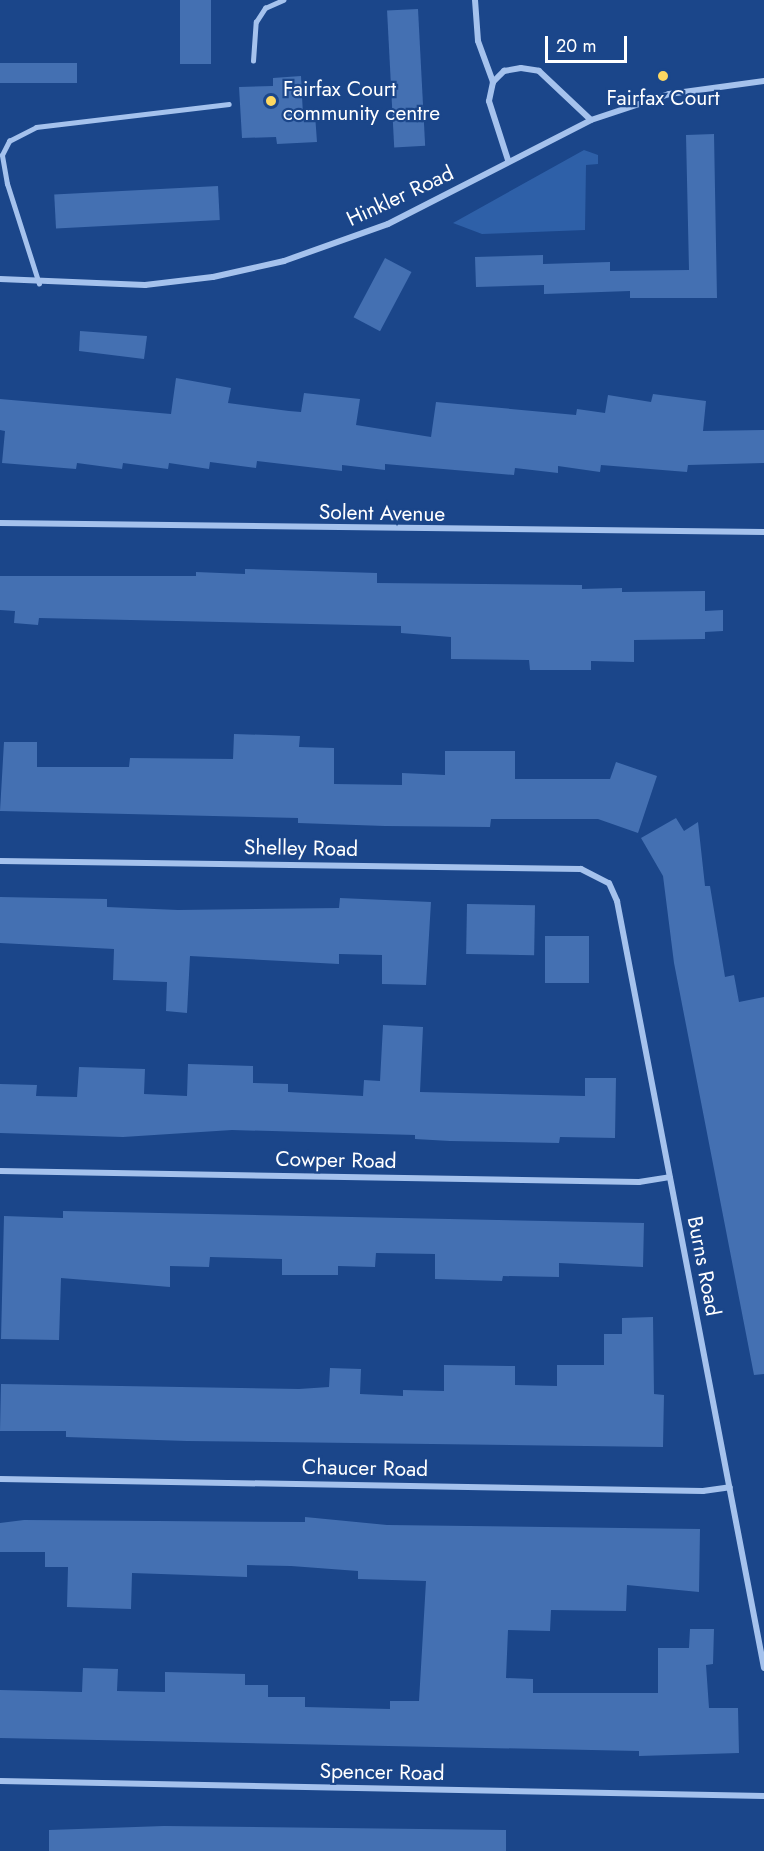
<!DOCTYPE html>
<style>
body{margin:0}
#map{position:relative;width:764px;height:1851px;overflow:hidden;background:#1b468a;font-family:Jost,sans-serif}
div>[style]{position:absolute}
[style*='--x']{left:calc(var(--x)*1px);top:calc(var(--y)*1px);width:calc(var(--w)*1px);rotate:calc(var(--a)*1deg)}
.green>*{inset:0;background:#2e60a8}
.building>*{inset:0;background:#4470b2;transform-origin:0 0}
.service>*{height:4.5px;margin:-2.25px;padding:0 2.25px;transform-origin:2.25px;border-radius:2.25px;background:#a5c2ed}
.minor>*{height:6px;margin:-3px;padding:0 3px;transform-origin:3px;border-radius:3px;background:#a5c2ed}
.dots>*{width:16px;height:16px;translate:-50% -50%;box-sizing:border-box;border:3px solid #1b468a;border-radius:50%}
span{translate:-50% -50%;white-space:nowrap;text-align:center;line-height:1.15;-webkit-text-stroke:4.5px #1b468a;paint-order:stroke}
.poi-label{font-size:21px;color:#fff}
.left{translate:0 -50%;text-align:left}
.street-label{font-size:21px;color:#fff}
.scale{position:absolute;left:545px;top:36px;width:82px;height:27px;box-sizing:border-box;border:3px solid #fff;border-top:0;padding-left:8px;font-size:18px;line-height:21px;white-space:nowrap;color:#fff;-webkit-text-stroke:4px #1b468a;paint-order:stroke}
</style>
<div id="map">
<div class="green">
<div style="clip-path:polygon(584px 150px,598px 155px,598px 164px,586px 165px,585px 230px,482px 234px,453px 223px)"></div>
</div>
<div class="building">
<div style="left:180px;top:0;width:31px;height:64px"></div>
<div style="left:418px;top:9px;width:137px;height:31px;rotate:87deg"></div>
<div style="left:0;top:63px;width:77px;height:20px"></div>
<div style="clip-path:polygon(301px 76px,303px 115px,315px 114px,317px 142px,277px 144px,276px 137px,242px 138px,239px 87px,273px 86px,273px 78px)"></div>
<div style="clip-path:polygon(714px 134px,717px 298px,630px 298px,630px 291px,544px 294px,544px 285px,476px 287px,475px 257px,543px 255px,543px 264px,610px 262px,610px 271px,689px 270px,686px 135px)"></div>
<div style="left:218px;top:186px;width:34px;height:164px;rotate:87deg"></div>
<div style="left:385px;top:258px;width:30px;height:67px;rotate:28deg"></div>
<div style="clip-path:polygon(80px 331px,147px 336px,144px 359px,79px 351px)"></div>
<div style="clip-path:polygon(176px 378px,231px 388px,228px 403px,289px 411px,301px 412px,304px 393px,360px 399px,356px 425px,431px 437px,436px 402px,576px 415px,577px 409px,605px 413px,608px 395px,651px 402px,653px 394px,706px 401px,703px 431px,764px 430px,764px 463px,688px 465px,687px 472px,601px 465px,600px 472px,558px 466px,558px 473px,515px 468px,514px 475px,385px 464px,385px 470px,342px 465px,342px 471px,257px 461px,256px 468px,210px 462px,209px 469px,169px 463px,168px 469px,123px 463px,122px 469px,77px 463px,76px 469px,2px 463px,5px 431px,0 430px,0 399px,171px 414px)"></div>
<div style="clip-path:polygon(245px 569px,377px 573px,377px 583px,582px 585px,582px 589px,622px 588px,622px 592px,705px 591px,705px 611px,723px 610px,723px 631px,705px 632px,705px 639px,634px 640px,634px 662px,591px 661px,591px 670px,530px 670px,529px 660px,451px 659px,451px 637px,401px 633px,401px 626px,39px 618px,38px 625px,14px 623px,15px 611px,0 610px,0 576px,196px 576px,196px 572px,245px 574px)"></div>
<div style="clip-path:polygon(234px 734px,300px 736px,299px 747px,334px 748px,334px 784px,402px 785px,402px 773px,445px 775px,445px 751px,515px 751px,515px 779px,610px 779px,616px 762px,657px 776px,638px 833px,598px 819px,491px 819px,490px 827px,385px 826px,298px 823px,298px 818px,0 811px,4px 742px,37px 742px,37px 767px,129px 767px,130px 758px,233px 759px)"></div>
<div style="clip-path:polygon(676px 818px,684px 831px,698px 822px,705px 886px,710px 886px,725px 977px,734px 975px,739px 1002px,764px 997px,764px 1374px,754px 1375px,674px 963px,663px 876px,641px 838px)"></div>
<div style="clip-path:polygon(0 897px,107px 899px,107px 907px,178px 910px,339px 908px,340px 898px,431px 902px,426px 985px,382px 984px,382px 955px,339px 954px,339px 964px,190px 956px,187px 1013px,166px 1011px,167px 982px,113px 980px,114px 949px,0 943px)"></div>
<div style="left:467px;top:904px;width:68px;height:50px;rotate:1deg"></div>
<div style="left:545px;top:936px;width:44px;height:47px"></div>
<div style="clip-path:polygon(383px 1025px,423px 1027px,420px 1092px,585px 1096px,585px 1078px,616px 1078px,615px 1138px,560px 1137px,559px 1143px,450px 1141px,415px 1139px,415px 1135px,232px 1130px,123px 1137px,0 1133px,0 1084px,37px 1085px,36px 1096px,77px 1097px,79px 1067px,145px 1069px,144px 1094px,187px 1096px,188px 1064px,253px 1066px,253px 1083px,288px 1084px,288px 1092px,363px 1096px,364px 1080px,380px 1081px)"></div>
<div style="clip-path:polygon(63px 1211px,644px 1223px,643px 1267px,559px 1263px,559px 1277px,503px 1276px,502px 1281px,435px 1279px,435px 1254px,376px 1253px,375px 1267px,338px 1266px,338px 1275px,282px 1275px,282px 1259px,210px 1257px,209px 1267px,170px 1266px,170px 1287px,61px 1278px,59px 1340px,1px 1339px,4px 1216px,63px 1218px)"></div>
<div style="clip-path:polygon(653px 1317px,654px 1394px,664px 1395px,663px 1447px,187px 1441px,66px 1437px,66px 1431px,0 1431px,1px 1384px,299px 1389px,329px 1387px,330px 1368px,361px 1369px,360px 1394px,403px 1396px,403px 1390px,444px 1391px,444px 1365px,515px 1366px,515px 1385px,557px 1386px,557px 1365px,604px 1365px,604px 1334px,622px 1334px,622px 1318px)"></div>
<div style="clip-path:polygon(305px 1517px,387px 1525px,700px 1529px,699px 1592px,627px 1585px,626px 1611px,551px 1610px,550px 1631px,508px 1630px,506px 1678px,533px 1679px,533px 1693px,658px 1693px,658px 1648px,689px 1648px,690px 1629px,714px 1629px,713px 1664px,706px 1665px,709px 1708px,738px 1708px,739px 1753px,639px 1756px,639px 1751px,0 1738px,0 1690px,82px 1692px,83px 1668px,118px 1669px,117px 1691px,165px 1692px,165px 1672px,245px 1674px,245px 1685px,268px 1685px,268px 1697px,305px 1697px,305px 1707px,390px 1709px,390px 1701px,419px 1701px,426px 1581px,358px 1579px,358px 1571px,291px 1566px,247px 1565px,247px 1577px,132px 1573px,131px 1609px,67px 1607px,68px 1567px,45px 1567px,45px 1552px,0 1552px,0 1523px,24px 1520px,305px 1522px)"></div>
<div style="clip-path:polygon(164px 1826px,506px 1830px,506px 1851px,49px 1851px,49px 1830px)"></div>
</div>
<div class="service">
<div style="--x:253;--y:61;--w:39;--a:-86"></div>
<div style="--x:256;--y:22;--w:17;--a:-57"></div>
<div style="--x:265;--y:8;--w:20;--a:-24"></div>
<div style="--x:39;--y:284;--w:105;--a:-107.7"></div>
<div style="--x:7;--y:184;--w:29;--a:-100"></div>
<div style="--x:2;--y:155;--w:16;--a:-63"></div>
<div style="--x:9;--y:141;--w:30;--a:-27"></div>
<div style="--x:36;--y:127;--w:194;--a:-6.8"></div>
</div>
<div class="minor">
<div style="--x:475;--y:0;--w:41;--a:85.8"></div>
<div style="--x:478;--y:41;--w:44;--a:69.9"></div>
<div style="--x:508;--y:160;--w:62;--a:-107.9"></div>
<div style="--x:489;--y:101;--w:19;--a:-78"></div>
<div style="--x:493;--y:82;--w:16;--a:-45"></div>
<div style="--x:504;--y:71;--w:17;--a:-10"></div>
<div style="--x:521;--y:68;--w:18;--a:9"></div>
<div style="--x:539;--y:71;--w:71;--a:43.3"></div>
<div style="--x:0;--y:279;--w:145;--a:2.4"></div>
<div style="--x:145;--y:285;--w:68;--a:-6.7"></div>
<div style="--x:213;--y:277;--w:73;--a:-12.7"></div>
<div style="--x:284;--y:261;--w:110;--a:-19.6"></div>
<div style="--x:388;--y:224;--w:228;--a:-27.1"></div>
<div style="--x:591;--y:120;--w:82;--a:-18.4"></div>
<div style="--x:669;--y:94;--w:96;--a:-7.8"></div>
<div style="--x:0;--y:523;--w:764;--a:0.67"></div>
<div style="--x:0;--y:861;--w:581;--a:0.79"></div>
<div style="--x:581;--y:869;--w:31;--a:27"></div>
<div style="--x:609;--y:883;--w:20;--a:66"></div>
<div style="--x:617;--y:901;--w:781;--a:79.15"></div>
<div style="--x:0;--y:1171;--w:639;--a:0.99"></div>
<div style="--x:639;--y:1182;--w:31;--a:-9"></div>
<div style="--x:0;--y:1479;--w:703;--a:0.98"></div>
<div style="--x:703;--y:1491;--w:27;--a:-8"></div>
<div style="--x:0;--y:1781;--w:764;--a:1.12"></div>
</div>
<div class="dots">
<div style="left:663px;top:76px;background:#fed861"></div>
<div style="left:271px;top:101px;background:#fed861"></div>
</div>
<div class="poi-label">
<span class="left" style="left:283px;top:101px">Fairfax Court<br>community centre</span>
<span style="left:663px;top:98px">Fairfax Court</span>
</div>
<div class="street-label">
<span style="left:400px;top:196px;rotate:-25deg">Hinkler Road</span>
<span style="left:382px;top:513px;rotate:1deg">Solent Avenue</span>
<span style="left:301px;top:848px;rotate:1deg">Shelley Road</span>
<span style="left:336px;top:1160px;rotate:1deg">Cowper Road</span>
<span style="left:704px;top:1266px;rotate:79deg">Burns Road</span>
<span style="left:365px;top:1468px;rotate:1deg">Chaucer Road</span>
<span style="left:382px;top:1772px;rotate:1deg">Spencer Road</span>
</div>
<div class="scale">20 m</div>
</div>
